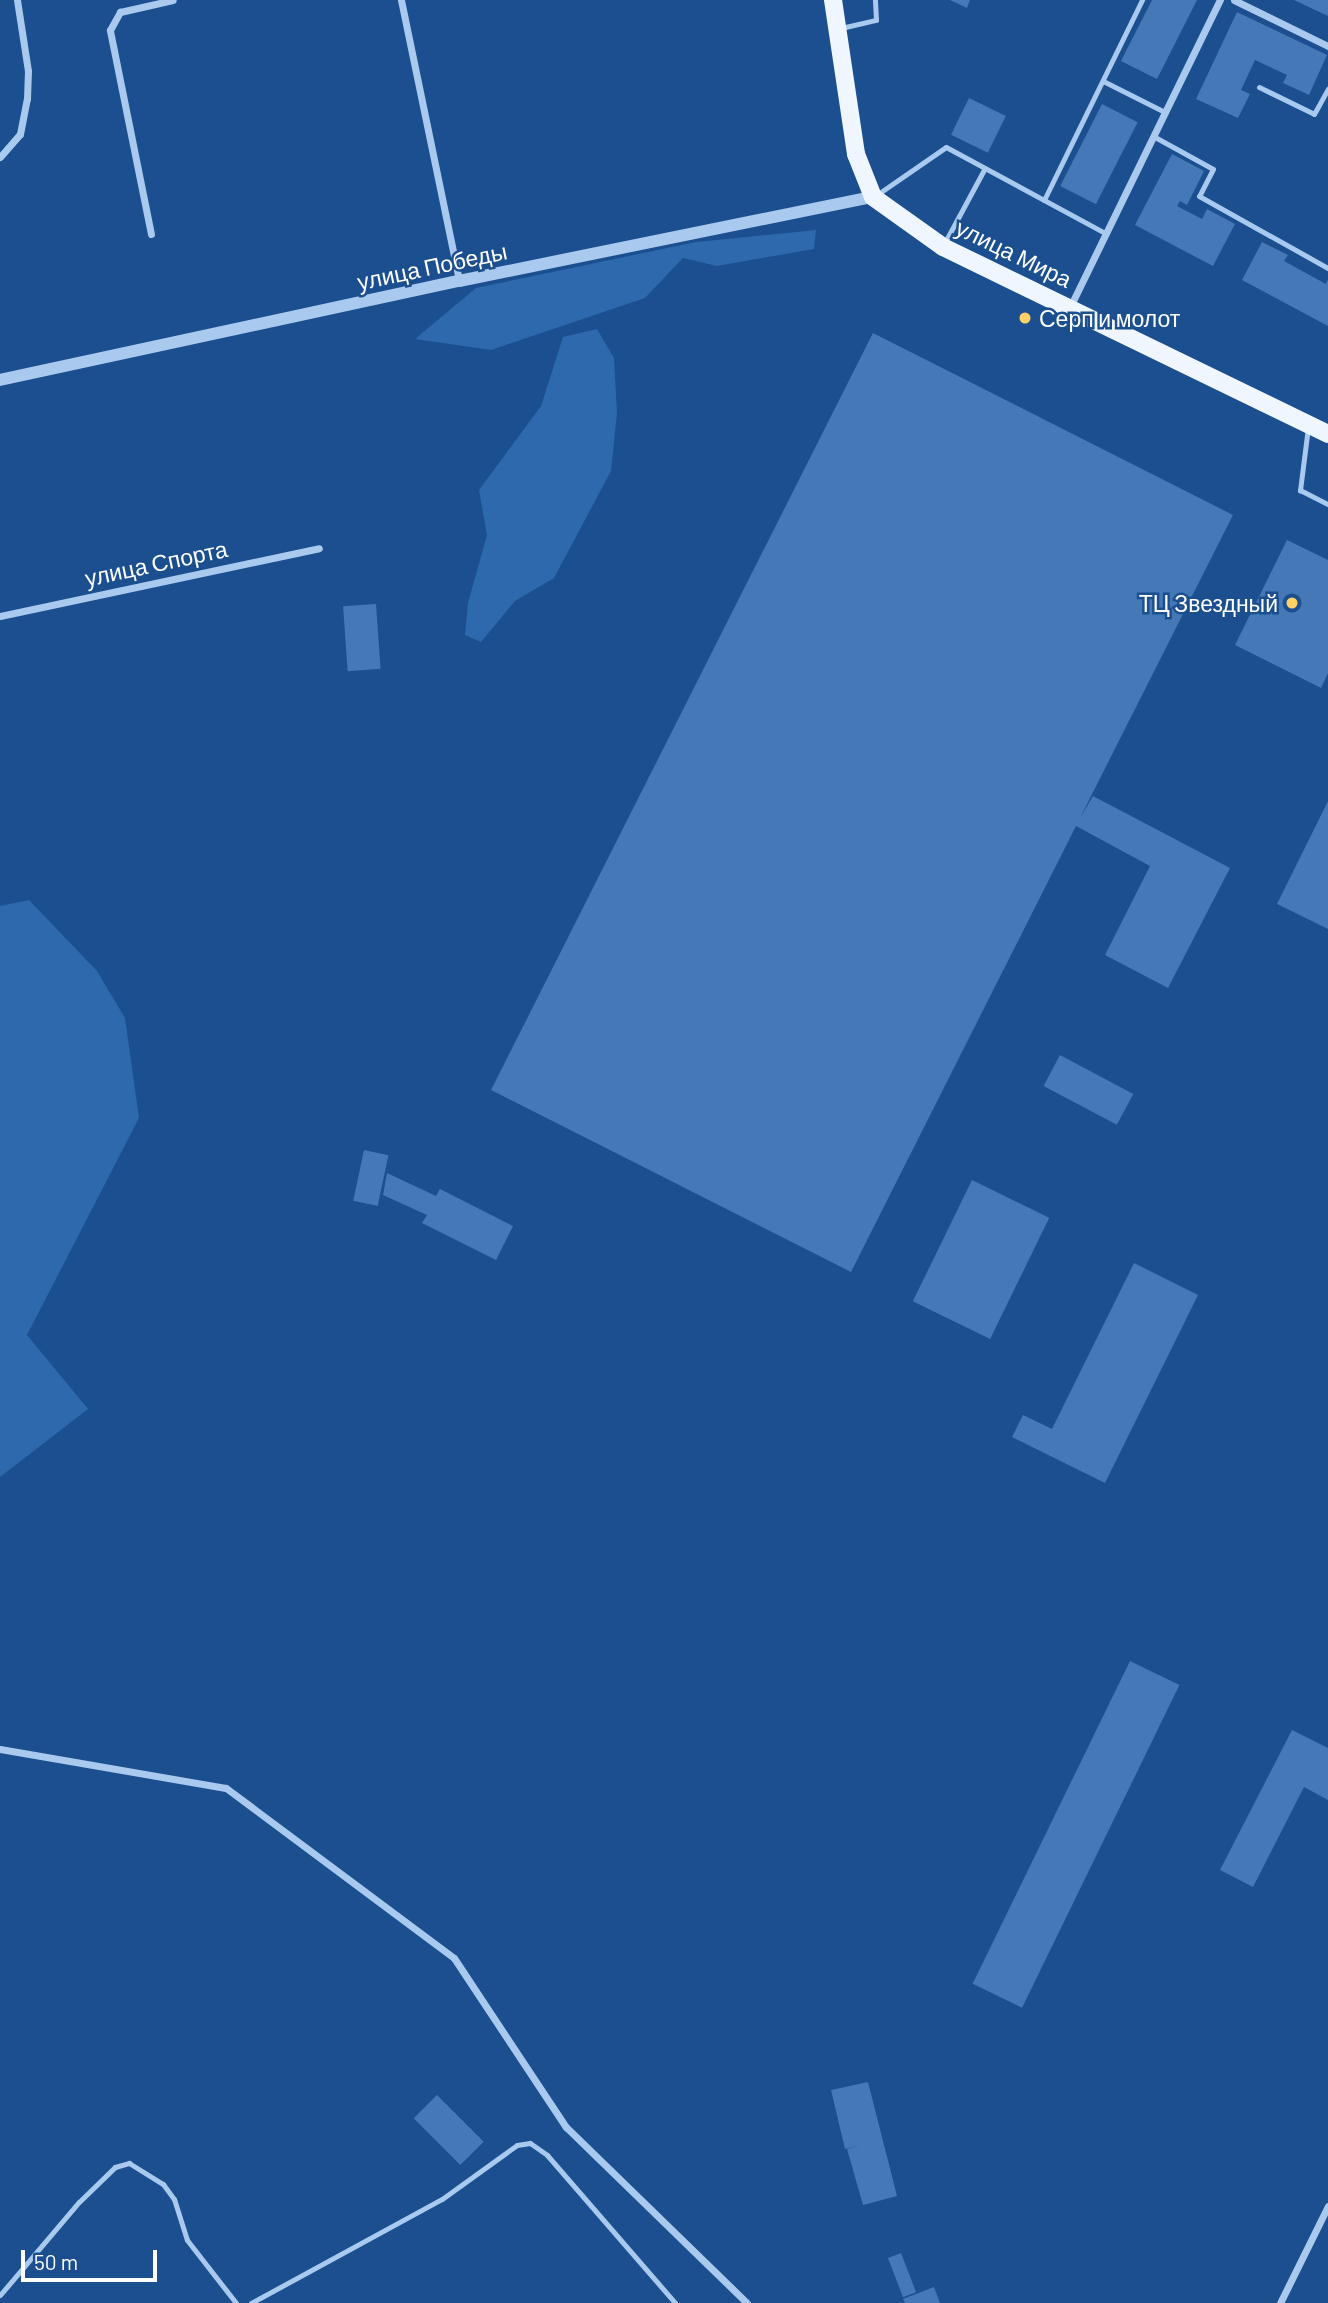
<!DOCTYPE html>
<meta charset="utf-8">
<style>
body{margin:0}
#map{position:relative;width:1328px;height:2303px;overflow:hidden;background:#1b4f8f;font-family:Barlow,sans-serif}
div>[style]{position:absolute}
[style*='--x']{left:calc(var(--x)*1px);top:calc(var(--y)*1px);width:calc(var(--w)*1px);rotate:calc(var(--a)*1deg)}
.green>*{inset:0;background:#2e69ad}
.building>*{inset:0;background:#4478b7;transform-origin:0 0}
.service>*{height:5px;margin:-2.5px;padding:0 2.5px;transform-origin:2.5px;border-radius:2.5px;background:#a9c9ee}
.minor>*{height:7px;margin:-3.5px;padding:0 3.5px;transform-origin:3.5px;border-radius:3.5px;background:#a9c9ee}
.tertiary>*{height:12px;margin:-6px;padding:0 6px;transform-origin:6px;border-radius:6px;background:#a9c9ee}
.primary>*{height:18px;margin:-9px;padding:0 9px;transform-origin:9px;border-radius:9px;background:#f0f6ff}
.dots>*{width:19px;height:19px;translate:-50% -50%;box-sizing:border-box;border:4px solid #1b4f8f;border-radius:50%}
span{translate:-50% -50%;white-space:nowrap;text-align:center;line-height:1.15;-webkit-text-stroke:5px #1b4f8f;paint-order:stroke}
.street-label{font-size:23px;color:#fff}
.poi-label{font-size:23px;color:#fff}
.left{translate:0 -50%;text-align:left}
.right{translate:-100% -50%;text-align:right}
.scale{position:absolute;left:21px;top:2250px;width:136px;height:32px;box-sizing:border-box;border:4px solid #fff;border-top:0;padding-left:9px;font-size:21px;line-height:24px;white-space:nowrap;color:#fff;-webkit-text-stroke:5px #1b4f8f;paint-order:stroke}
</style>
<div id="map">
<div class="green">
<div style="clip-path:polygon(816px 230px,814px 249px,717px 266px,683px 258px,645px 298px,491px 350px,415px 339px,476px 288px,696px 242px)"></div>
<div style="clip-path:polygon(597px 329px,614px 358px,617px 413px,611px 471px,554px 578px,515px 601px,481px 642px,465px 635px,468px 603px,487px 535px,479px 490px,541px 406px,563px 337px)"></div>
<div style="clip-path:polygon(29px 900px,97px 971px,125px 1018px,139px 1118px,27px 1335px,88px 1409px,0 1477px,0 906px)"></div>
</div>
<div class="building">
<div style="clip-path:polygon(950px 0,970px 0,967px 8px)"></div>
<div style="clip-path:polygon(1152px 0,1197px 0,1157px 79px,1121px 61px)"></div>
<div style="clip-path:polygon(1294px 0,1328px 0,1328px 16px)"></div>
<div style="clip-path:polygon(1237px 12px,1327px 55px,1309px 95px,1283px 83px,1287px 75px,1255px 60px,1241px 90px,1250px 94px,1238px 118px,1196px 99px)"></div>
<div style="left:969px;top:98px;width:41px;height:41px;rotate:26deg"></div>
<div style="left:1102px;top:104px;width:40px;height:92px;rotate:27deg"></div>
<div style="clip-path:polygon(1172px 154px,1204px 171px,1187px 205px,1180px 201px,1177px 206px,1202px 219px,1207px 209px,1235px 224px,1213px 266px,1135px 225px)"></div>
<div style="clip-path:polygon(1262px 242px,1288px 255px,1284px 261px,1326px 284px,1328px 279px,1328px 326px,1242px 280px)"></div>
<div style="clip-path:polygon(873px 333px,1233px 515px,1080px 818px,1093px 796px,1230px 868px,1168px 988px,1105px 955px,1150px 866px,1076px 826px,851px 1272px,491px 1090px)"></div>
<div style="clip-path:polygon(1287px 540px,1328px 560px,1328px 673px,1321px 688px,1235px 645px)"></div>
<div style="left:376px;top:604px;width:65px;height:33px;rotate:86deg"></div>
<div style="clip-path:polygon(1328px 801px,1328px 929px,1277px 904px)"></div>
<div style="left:1060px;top:1055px;width:83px;height:35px;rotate:28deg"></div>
<div style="left:364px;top:1150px;width:25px;height:52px;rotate:12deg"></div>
<div style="clip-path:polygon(387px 1173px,436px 1196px,440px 1189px,513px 1226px,496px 1260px,422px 1223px,427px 1215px,383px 1195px)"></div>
<div style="left:972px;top:1180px;width:86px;height:135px;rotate:26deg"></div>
<div style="clip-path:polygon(1134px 1263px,1198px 1295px,1105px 1483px,1012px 1437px,1023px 1415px,1052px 1429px)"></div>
<div style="left:1130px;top:1661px;width:55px;height:359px;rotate:26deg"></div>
<div style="clip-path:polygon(1292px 1730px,1328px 1748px,1328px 1800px,1304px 1787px,1253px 1887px,1220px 1870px)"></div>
<div style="clip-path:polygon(868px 2082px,897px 2196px,863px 2205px,847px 2149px,861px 2145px,845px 2149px,831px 2090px)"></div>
<div style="left:437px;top:2095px;width:66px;height:33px;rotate:45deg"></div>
<div style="left:901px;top:2253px;width:42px;height:14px;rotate:69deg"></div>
<div style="clip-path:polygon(934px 2287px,940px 2303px,905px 2303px,903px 2299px)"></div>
</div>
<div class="service">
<div style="--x:841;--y:28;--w:36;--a:-13"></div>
<div style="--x:876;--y:20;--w:20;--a:-93"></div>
<div style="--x:1103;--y:81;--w:69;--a:26.6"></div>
<div style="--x:1259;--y:87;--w:61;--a:26.1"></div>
<div style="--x:1314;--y:114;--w:29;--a:-61"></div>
<div style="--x:1153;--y:136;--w:68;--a:28.8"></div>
<div style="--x:1213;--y:169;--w:30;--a:117"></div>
<div style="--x:1199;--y:196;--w:148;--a:29.2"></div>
<div style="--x:875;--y:196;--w:86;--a:-34.6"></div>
<div style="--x:946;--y:147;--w:181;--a:28.4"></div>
<div style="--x:1044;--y:200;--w:223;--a:-63.9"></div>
<div style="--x:944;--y:244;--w:86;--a:-61.7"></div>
<div style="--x:1308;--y:427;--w:64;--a:97.2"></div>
<div style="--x:1300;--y:490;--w:31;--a:27"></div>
<div style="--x:0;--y:2295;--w:122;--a:-49.7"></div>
<div style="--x:79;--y:2202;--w:50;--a:-44.2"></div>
<div style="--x:115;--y:2167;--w:15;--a:-16"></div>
<div style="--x:129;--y:2163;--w:40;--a:32"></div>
<div style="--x:163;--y:2184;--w:19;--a:54"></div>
<div style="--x:174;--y:2199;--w:43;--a:72.4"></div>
<div style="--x:187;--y:2240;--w:80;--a:52.1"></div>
<div style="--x:251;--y:2303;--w:217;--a:-28.6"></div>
<div style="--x:442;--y:2199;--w:92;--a:-35.8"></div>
<div style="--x:517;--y:2145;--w:13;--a:-9"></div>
<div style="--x:530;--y:2143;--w:21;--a:35"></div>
<div style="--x:547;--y:2155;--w:196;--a:49.1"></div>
</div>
<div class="minor">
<div style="--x:401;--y:0;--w:287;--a:78.3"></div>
<div style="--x:1234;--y:0;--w:105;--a:26.1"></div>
<div style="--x:0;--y:157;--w:30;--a:-49"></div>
<div style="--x:20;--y:134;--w:36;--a:-79"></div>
<div style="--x:27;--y:99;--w:28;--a:-88"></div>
<div style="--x:28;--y:71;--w:72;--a:-98.8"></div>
<div style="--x:151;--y:234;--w:208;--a:-101.4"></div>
<div style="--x:110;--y:30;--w:21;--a:-61"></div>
<div style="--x:120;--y:12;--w:54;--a:-12.8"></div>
<div style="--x:1070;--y:307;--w:342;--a:-64"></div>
<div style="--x:0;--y:616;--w:326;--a:-12"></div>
<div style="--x:0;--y:1749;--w:229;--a:9.8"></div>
<div style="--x:226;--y:1788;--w:284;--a:36.7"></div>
<div style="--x:454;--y:1958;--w:203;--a:56.5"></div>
<div style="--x:566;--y:2127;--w:252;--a:44.2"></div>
<div style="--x:1280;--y:2303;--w:108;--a:-63.7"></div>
</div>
<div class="tertiary">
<div style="--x:0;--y:380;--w:470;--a:-12.2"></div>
<div style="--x:459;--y:281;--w:422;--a:-11.5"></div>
</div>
<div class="primary">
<div style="--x:833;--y:0;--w:156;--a:81.5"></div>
<div style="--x:856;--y:154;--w:46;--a:68.4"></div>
<div style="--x:873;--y:197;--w:86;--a:35.5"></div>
<div style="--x:943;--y:247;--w:428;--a:25.9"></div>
</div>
<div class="dots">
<div style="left:1025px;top:318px;background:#ffd166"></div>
<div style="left:1292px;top:603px;background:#ffd166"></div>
</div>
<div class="street-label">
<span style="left:1014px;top:253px;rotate:26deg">улица Мира</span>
<span style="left:432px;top:266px;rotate:-12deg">улица Победы</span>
<span style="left:156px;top:563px;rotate:-12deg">улица Спорта</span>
</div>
<div class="poi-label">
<span class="left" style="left:1039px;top:318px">Серп и молот</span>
<span class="right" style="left:1278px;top:603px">ТЦ Звездный</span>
</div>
<div class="scale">50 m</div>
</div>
